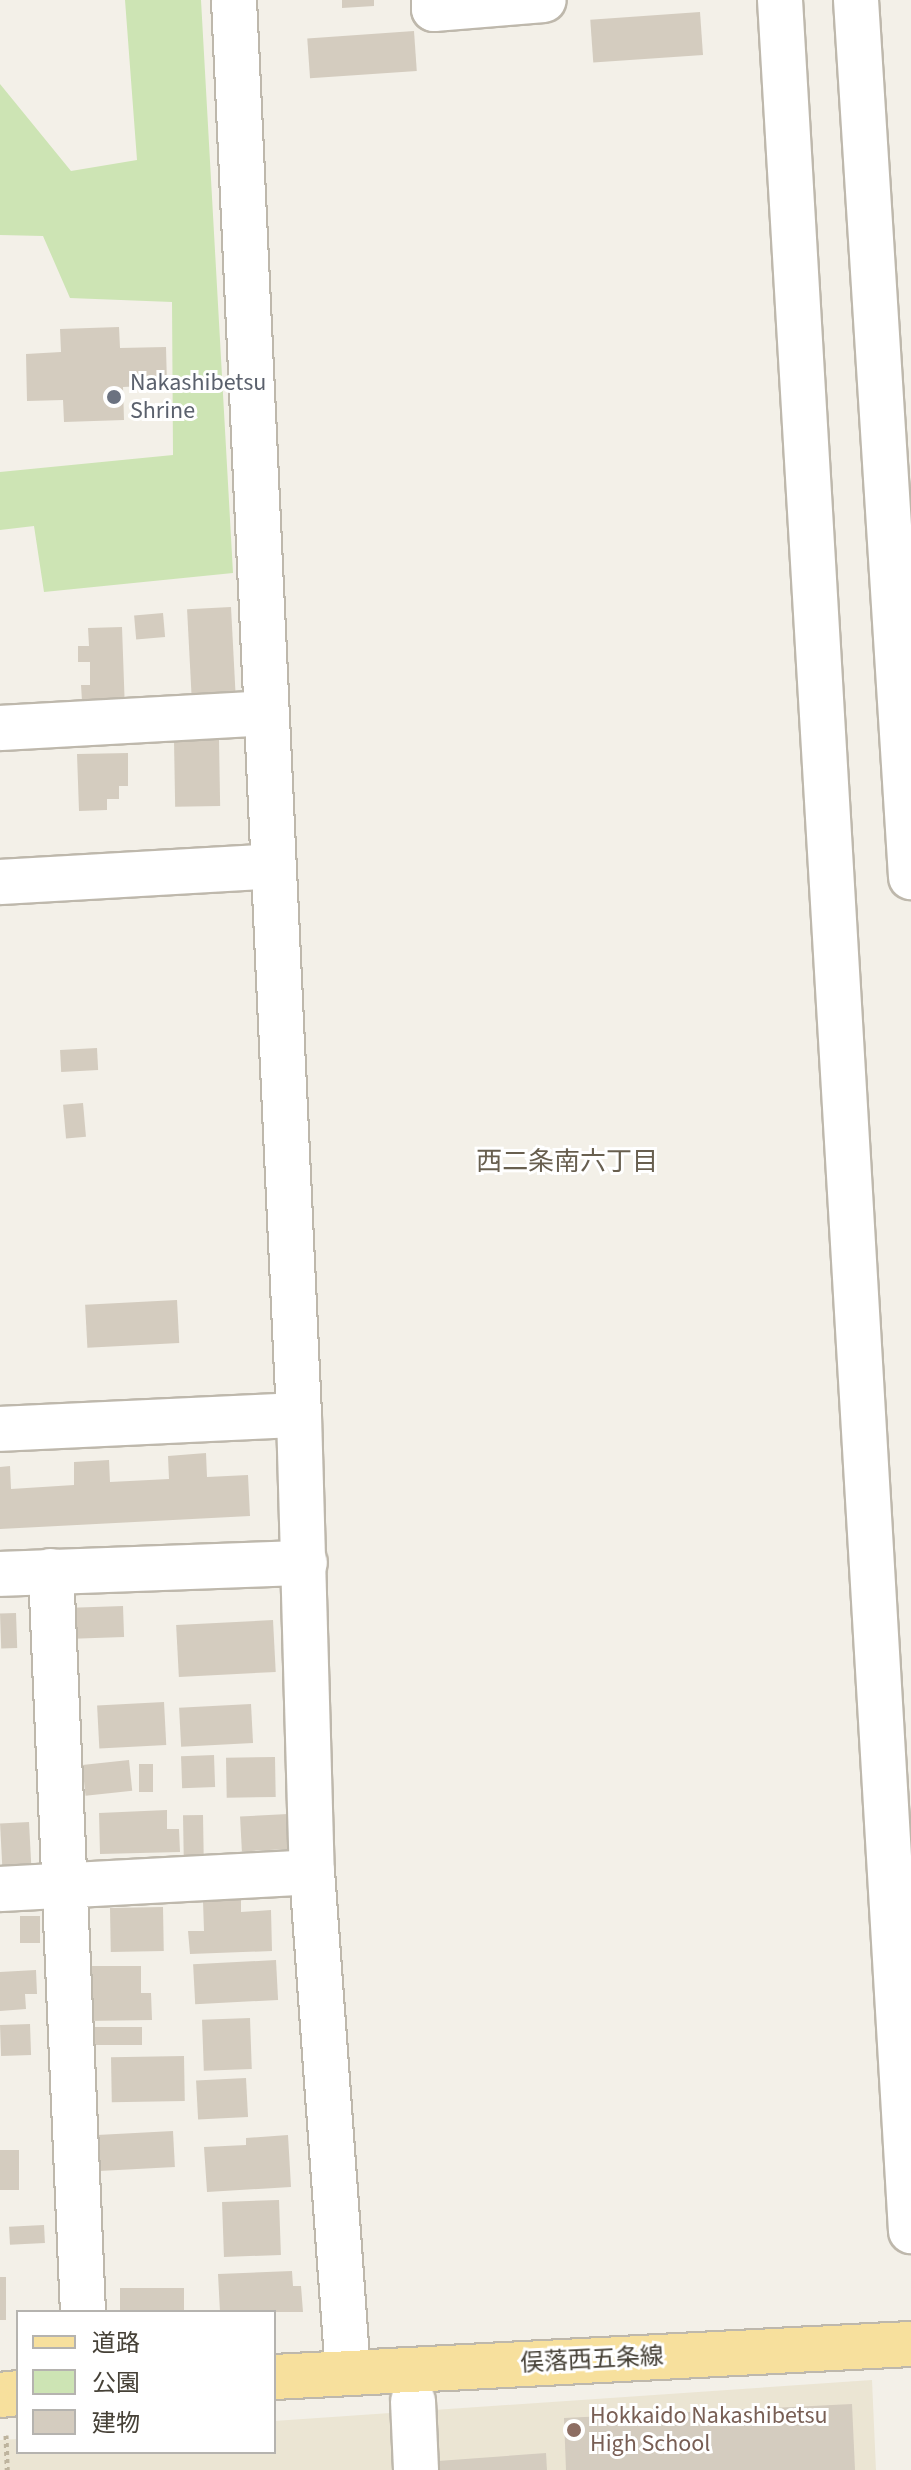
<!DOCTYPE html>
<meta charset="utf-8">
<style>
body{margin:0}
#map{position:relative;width:911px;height:2470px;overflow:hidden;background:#f3f0e8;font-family:"Source Sans 3","Noto Sans JP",sans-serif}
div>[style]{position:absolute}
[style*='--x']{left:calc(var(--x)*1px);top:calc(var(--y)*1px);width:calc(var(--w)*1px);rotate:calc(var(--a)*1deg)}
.education>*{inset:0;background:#ebe5d3}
.green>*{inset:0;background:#cde4b4}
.building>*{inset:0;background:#d4ccbf;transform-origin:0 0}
.path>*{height:5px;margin-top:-2.5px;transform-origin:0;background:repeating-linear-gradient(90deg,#beb49e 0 4px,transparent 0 8px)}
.roads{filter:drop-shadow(2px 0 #beb8ac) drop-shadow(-2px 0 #beb8ac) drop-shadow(0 2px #beb8ac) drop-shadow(0 -2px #beb8ac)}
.minor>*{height:44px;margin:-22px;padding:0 22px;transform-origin:22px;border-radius:22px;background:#fff}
.major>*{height:44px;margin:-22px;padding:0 22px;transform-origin:22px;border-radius:22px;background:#f7e09d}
.dots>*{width:22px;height:22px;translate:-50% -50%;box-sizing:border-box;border:4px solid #fff;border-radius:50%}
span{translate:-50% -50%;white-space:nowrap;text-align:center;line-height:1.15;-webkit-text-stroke:6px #fff;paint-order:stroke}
.worship-label{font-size:24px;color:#5b616d}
.left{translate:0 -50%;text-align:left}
.street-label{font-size:24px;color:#464137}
.education-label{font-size:24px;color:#785e54}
.neighbourhood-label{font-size:26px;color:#685f4f}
.legend{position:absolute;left:16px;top:2310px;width:260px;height:144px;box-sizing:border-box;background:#fff;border:2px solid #b5b3af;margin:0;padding:10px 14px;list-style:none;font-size:24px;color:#464137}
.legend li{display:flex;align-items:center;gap:16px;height:40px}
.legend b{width:40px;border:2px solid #b5b3af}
</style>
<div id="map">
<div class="education">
<div style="clip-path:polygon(872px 2380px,876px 2470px,0 2470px,0 2440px,18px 2439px,18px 2452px,274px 2452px,274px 2421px)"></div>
</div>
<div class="green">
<div style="clip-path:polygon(125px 0,201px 0,233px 573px,44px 592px,34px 526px,0 530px,0 472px,173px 455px,172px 302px,70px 298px,43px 236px,0 235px,0 84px,71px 171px,137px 160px)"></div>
</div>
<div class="building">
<div style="clip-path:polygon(342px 0,374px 0,374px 6px,342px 8px)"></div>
<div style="left:700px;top:12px;width:43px;height:110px;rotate:86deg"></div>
<div style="left:414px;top:31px;width:40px;height:107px;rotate:86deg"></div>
<div style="clip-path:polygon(119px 327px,120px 348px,166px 347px,167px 385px,123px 387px,124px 420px,64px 422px,63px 400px,27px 401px,26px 354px,61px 352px,60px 329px)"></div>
<div style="left:231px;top:607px;width:95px;height:44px;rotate:87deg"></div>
<div style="left:163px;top:613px;width:24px;height:29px;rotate:85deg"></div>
<div style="clip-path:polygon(122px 627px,125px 711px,91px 712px,91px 700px,82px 701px,81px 685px,90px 685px,90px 662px,78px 662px,78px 646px,89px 646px,88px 628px)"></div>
<div style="left:219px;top:740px;width:66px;height:45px;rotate:89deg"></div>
<div style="clip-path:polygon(128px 753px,128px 786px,119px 786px,119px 799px,107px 799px,107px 810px,79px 811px,77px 754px)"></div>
<div style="left:97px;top:1048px;width:22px;height:37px;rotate:87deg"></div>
<div style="left:83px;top:1103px;width:34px;height:20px;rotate:85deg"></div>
<div style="left:177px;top:1300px;width:43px;height:92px;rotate:87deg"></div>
<div style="clip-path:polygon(206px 1453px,207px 1477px,248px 1475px,250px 1516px,0 1529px,0 1467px,10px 1466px,11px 1489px,74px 1485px,74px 1462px,109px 1460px,110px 1482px,169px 1479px,168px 1456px)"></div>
<div style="left:123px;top:1606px;width:31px;height:51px;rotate:88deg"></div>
<div style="left:16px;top:1613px;width:35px;height:16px;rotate:88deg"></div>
<div style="left:273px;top:1620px;width:52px;height:97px;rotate:87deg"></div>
<div style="left:164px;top:1702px;width:43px;height:67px;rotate:87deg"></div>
<div style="left:251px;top:1704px;width:39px;height:72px;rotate:87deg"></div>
<div style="left:214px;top:1755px;width:32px;height:33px;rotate:88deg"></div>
<div style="left:275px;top:1757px;width:40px;height:49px;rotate:89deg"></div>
<div style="left:129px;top:1760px;width:31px;height:47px;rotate:84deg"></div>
<div style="left:139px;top:1764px;width:14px;height:28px"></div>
<div style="clip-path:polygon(167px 1810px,167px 1829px,179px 1829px,180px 1852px,100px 1854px,99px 1813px)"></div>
<div style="left:288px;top:1814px;width:35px;height:48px;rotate:87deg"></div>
<div style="left:203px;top:1815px;width:40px;height:20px;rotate:89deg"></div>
<div style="left:29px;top:1822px;width:44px;height:29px;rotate:87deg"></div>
<div style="clip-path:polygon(241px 1900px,241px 1912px,271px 1910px,272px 1951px,190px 1954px,188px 1931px,204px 1931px,203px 1901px)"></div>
<div style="left:163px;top:1907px;width:44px;height:53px;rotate:89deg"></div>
<div style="left:20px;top:1916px;width:20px;height:27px"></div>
<div style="left:276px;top:1960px;width:40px;height:83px;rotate:87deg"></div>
<div style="clip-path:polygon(84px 1966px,141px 1966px,141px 1993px,151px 1993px,152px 2020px,85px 2021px)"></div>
<div style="clip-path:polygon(36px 1970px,37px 1994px,25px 1994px,26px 2009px,0 2011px,0 1972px)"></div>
<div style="left:250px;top:2018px;width:51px;height:48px;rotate:88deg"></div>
<div style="left:30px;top:2024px;width:31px;height:30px;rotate:88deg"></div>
<div style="left:95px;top:2027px;width:47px;height:18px"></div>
<div style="left:184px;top:2056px;width:45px;height:73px;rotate:89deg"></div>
<div style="left:246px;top:2078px;width:39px;height:50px;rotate:87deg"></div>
<div style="left:173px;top:2131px;width:36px;height:76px;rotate:87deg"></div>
<div style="clip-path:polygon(288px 2135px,291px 2187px,207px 2192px,204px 2147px,246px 2145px,246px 2138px)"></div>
<div style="left:0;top:2150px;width:19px;height:40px"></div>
<div style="left:279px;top:2200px;width:55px;height:57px;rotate:88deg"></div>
<div style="left:44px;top:2225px;width:18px;height:35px;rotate:87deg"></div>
<div style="clip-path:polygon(292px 2271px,293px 2286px,301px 2286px,303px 2312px,220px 2312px,218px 2274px)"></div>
<div style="left:6px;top:2277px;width:43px;height:6px;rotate:90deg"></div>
<div style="left:184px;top:2288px;width:24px;height:64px;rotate:90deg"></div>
<div style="clip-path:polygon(852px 2404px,855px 2470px,566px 2470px,564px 2418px)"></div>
<div style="clip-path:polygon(546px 2453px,547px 2470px,438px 2470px,438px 2461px)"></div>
</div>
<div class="path">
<div style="--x:6;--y:2435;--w:35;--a:88"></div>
</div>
<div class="roads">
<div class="minor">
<div style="--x:234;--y:0;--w:1416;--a:87.37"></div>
<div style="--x:299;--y:1415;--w:457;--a:88.4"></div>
<div style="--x:312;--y:1872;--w:502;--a:85.89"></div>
<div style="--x:434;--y:0;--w:9;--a:90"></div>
<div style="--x:434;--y:9;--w:110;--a:-4.7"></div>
<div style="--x:780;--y:0;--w:2235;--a:86.64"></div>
<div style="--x:856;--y:0;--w:879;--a:86.41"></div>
<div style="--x:0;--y:728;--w:266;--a:-3.2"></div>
<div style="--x:0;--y:882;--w:274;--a:-3.3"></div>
<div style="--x:0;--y:1429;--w:299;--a:-2.7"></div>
<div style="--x:51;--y:1571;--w:742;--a:87.53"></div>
<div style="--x:0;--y:1574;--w:305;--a:-2.1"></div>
<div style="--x:0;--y:1889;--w:312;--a:-3.1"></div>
<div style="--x:413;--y:2401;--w:69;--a:87.5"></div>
</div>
<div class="major">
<div style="--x:274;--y:2377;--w:638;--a:-2.97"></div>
<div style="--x:0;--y:2395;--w:18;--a:-6"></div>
</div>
</div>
<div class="dots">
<div style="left:114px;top:397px;background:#6b7280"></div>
<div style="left:574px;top:2430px;background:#8d6e63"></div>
</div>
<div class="worship-label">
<span class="left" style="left:130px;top:397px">Nakashibetsu<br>Shrine</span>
</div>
<div class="street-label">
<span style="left:592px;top:2360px;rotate:-3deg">俣落西五条線</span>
</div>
<div class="education-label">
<span class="left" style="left:590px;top:2430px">Hokkaido Nakashibetsu<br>High School</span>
</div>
<div class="neighbourhood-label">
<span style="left:567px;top:1162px">西二条南六丁目</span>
</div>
<ul class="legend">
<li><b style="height:10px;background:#f7e09d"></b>道路</li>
<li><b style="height:22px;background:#cde4b4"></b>公園</li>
<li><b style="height:22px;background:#d4ccbf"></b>建物</li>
</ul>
</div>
